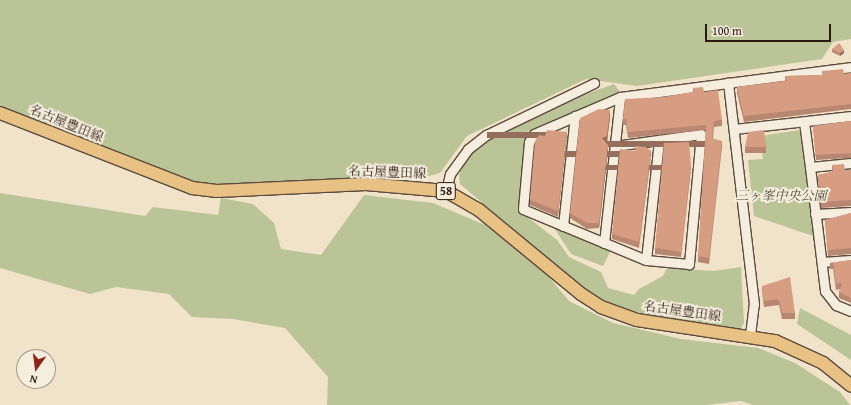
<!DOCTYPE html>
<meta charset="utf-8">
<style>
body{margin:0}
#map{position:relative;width:851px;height:405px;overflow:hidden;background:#f0e3ca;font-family:"Gentium Book Plus","Noto Serif JP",serif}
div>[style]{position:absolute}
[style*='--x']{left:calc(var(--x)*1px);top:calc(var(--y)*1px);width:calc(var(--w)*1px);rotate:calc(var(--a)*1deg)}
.green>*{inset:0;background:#bac497}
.roads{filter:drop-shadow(1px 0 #5c4b3d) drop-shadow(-1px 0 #5c4b3d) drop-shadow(0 1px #5c4b3d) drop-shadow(0 -1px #5c4b3d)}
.minor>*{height:9px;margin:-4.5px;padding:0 4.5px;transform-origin:4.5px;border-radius:4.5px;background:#f5eddd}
.major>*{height:12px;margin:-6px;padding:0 6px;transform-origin:6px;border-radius:6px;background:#e8c285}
.wall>*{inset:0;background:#b88771;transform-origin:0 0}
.shaded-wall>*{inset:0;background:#966e5c;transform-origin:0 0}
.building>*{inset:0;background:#d69d83}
span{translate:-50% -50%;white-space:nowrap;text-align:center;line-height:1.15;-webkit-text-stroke:4px #f5eddd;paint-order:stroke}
.shield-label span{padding:1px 3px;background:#f5eddd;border:1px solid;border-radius:3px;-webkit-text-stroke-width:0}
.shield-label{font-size:12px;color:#2b180e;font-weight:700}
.street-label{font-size:13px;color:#2b180e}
.park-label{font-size:13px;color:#564c37;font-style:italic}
.north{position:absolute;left:16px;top:349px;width:40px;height:40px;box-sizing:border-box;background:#f5eddd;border:1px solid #a4988a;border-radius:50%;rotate:194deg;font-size:11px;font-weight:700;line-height:16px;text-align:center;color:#2b180e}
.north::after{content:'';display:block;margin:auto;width:14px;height:18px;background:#8f2418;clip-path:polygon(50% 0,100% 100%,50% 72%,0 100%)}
.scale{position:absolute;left:705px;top:24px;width:126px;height:18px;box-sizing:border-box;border:2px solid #2b180e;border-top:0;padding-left:5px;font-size:12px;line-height:14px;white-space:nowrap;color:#2b180e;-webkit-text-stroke:3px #f5eddd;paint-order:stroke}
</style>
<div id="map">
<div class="green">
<div style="clip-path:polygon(0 0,851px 0,851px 39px,833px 42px,822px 59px,637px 86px,586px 79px,467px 136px,440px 173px,421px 178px,249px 185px,200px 183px,162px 173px,0 106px)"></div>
<div style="clip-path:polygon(614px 84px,620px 92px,526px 132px,521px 212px,557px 240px,569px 257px,601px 272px,608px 288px,634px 295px,639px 289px,663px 276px,667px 268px,713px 271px,741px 267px,744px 323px,739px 331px,625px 310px,592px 297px,460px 184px,459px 175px,466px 157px,479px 144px,572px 99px)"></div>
<div style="clip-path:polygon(800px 130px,816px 237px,754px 216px,748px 160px,763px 159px,760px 136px)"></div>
<div style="clip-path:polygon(0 193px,145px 216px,153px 207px,218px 215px,221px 198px,253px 204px,274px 223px,281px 249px,321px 255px,364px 195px,433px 203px,485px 225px,544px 271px,569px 301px,613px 323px,681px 339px,758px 348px,795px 363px,840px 392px,850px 405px,753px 405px,741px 401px,706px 405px,327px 405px,328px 377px,285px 328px,233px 319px,192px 317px,169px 294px,116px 287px,90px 294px,0 268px)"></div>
<div style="clip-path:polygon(551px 223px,611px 250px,603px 266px,571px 254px)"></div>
<div style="clip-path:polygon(800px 308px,851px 335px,851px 360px,797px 324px)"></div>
</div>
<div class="roads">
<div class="minor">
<div style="--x:804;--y:122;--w:45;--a:82.4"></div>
<div style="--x:810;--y:167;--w:41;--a:-5.6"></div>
<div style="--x:734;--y:129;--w:118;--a:-6.3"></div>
<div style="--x:615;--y:146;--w:87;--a:-7.9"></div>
<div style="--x:701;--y:134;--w:131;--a:95.3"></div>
<div style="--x:689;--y:264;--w:43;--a:-174.7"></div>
<div style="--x:646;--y:260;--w:133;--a:-157.5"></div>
<div style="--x:523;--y:209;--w:67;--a:-84.9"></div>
<div style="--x:529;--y:142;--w:9;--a:-58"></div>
<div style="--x:534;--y:134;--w:94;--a:-23.3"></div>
<div style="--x:620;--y:97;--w:109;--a:-7.4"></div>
<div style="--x:810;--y:167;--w:125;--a:83.1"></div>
<div style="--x:825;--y:291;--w:18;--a:52"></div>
<div style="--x:836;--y:305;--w:16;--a:22"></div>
<div style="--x:446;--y:191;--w:17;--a:-77"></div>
<div style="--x:450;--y:174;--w:31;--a:-54"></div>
<div style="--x:468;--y:149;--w:23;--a:-38"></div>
<div style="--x:486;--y:135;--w:120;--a:-25.7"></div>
<div style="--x:815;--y:214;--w:36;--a:-3"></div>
<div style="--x:563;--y:226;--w:111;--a:-83.8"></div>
<div style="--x:604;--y:243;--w:147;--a:-83.7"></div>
<div style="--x:646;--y:260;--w:121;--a:-83.8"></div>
<div style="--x:822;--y:262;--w:29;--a:-4"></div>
<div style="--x:750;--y:335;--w:31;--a:-83"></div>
<div style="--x:754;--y:304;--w:223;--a:-96.7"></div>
<div style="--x:728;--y:83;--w:124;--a:-7.4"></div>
</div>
<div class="major">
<div style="--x:0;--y:113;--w:206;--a:21.3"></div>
<div style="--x:192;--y:188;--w:25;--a:7"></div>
<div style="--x:217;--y:191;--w:149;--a:-2.7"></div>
<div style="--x:366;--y:184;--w:80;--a:5"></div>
<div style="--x:446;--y:191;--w:38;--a:30"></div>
<div style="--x:479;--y:210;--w:132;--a:39.5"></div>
<div style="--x:581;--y:294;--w:24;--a:33"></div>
<div style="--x:601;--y:307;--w:38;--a:20"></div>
<div style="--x:637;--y:320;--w:140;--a:8.7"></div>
<div style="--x:775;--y:341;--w:53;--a:24.6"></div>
<div style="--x:823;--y:363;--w:36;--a:39"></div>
</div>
</div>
<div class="wall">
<div style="clip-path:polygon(832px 49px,844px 53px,840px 56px,832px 52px)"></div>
<div style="clip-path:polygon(822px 71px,844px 74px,851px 73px,851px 109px,744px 122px,737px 93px,737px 87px,785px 81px,785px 76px,822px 75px)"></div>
<div style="clip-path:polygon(693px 88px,704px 92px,722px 120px,722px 126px,714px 127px,713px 138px,722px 147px,709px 264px,698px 262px,706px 130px,628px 138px,626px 125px,623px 125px,623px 119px,664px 97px,693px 92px)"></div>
<div style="clip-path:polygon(610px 116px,607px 142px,606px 142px,608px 151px,599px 228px,587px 229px,570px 218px,570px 213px)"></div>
<div style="clip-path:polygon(851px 121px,851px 158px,816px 160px,813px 126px)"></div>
<div style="clip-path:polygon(567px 138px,558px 217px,530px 205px,530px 200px)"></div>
<div style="left:745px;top:147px;width:21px;height:6px"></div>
<div style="clip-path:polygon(651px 157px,639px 248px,612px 239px,612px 234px)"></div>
<div style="clip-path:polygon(832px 165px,845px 170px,851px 170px,851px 206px,821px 208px,818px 180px,818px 175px,832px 172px)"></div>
<div style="clip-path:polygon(691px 170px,681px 257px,655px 254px,655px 248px)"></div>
<div style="clip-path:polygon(851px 213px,851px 254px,828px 256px,825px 220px)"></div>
<div style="clip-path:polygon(851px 260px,851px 303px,839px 298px,839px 292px,840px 289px,836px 290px,833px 269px,830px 269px,830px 263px)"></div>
<div style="clip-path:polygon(762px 286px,795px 313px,795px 319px,782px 319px,779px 305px,764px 307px,762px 291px)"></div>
</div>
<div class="shaded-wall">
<div style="clip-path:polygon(844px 50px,844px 53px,840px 56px,840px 53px)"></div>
<div style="clip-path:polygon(610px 110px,610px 116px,607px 142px,602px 143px,602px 138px)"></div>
<div style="left:567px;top:132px;width:6px;height:80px;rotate:90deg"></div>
<div style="left:722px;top:141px;width:6px;height:118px;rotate:90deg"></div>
<div style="clip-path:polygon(608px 145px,608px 151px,599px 228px,599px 223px)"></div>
<div style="left:651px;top:151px;width:6px;height:92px;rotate:90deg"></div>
<div style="left:691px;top:165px;width:5px;height:88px;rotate:90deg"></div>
</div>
<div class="building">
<div style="clip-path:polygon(839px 43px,844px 50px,840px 53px,832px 49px)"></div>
<div style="clip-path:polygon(843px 69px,844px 74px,851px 73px,851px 104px,744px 116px,737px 87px,786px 81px,785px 76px,822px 75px,822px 71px)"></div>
<div style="clip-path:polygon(703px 87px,704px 92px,718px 90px,722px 120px,714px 121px,712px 138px,722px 141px,709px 258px,698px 256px,706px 125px,628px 132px,626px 119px,623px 119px,625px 99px,664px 97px,694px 92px,693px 88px)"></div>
<div style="clip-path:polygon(599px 109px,610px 110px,607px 136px,602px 138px,608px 145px,599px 223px,587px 223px,570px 213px,580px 118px)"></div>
<div style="clip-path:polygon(851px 121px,851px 153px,816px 155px,813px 126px)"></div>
<div style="clip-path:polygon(547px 130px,567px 132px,558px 211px,530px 200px,535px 141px,539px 135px,545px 136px)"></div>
<div style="clip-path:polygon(764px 130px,766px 147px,745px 147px,748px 132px)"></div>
<div style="clip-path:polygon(689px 142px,691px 165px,681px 252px,655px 248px,664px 143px)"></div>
<div style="clip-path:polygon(636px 146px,646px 147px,651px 151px,639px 242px,612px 234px,620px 149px,635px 151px)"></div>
<div style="clip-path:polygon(844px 164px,845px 170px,851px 170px,851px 200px,821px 202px,818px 175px,833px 172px,832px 165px)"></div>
<div style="clip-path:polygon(851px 213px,851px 248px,828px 250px,825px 220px)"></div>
<div style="clip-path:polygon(851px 260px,851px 298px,839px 292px,842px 283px,836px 284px,833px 263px,830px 263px)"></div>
<div style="clip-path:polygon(790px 277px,795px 313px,782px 313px,779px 299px,764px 301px,762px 286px)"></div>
</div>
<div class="shield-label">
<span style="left:446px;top:191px">58</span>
</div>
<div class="street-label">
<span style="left:66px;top:124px;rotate:22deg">名古屋豊田線</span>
<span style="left:387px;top:173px;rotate:2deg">名古屋豊田線</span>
<span style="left:682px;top:312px;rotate:8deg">名古屋豊田線</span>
</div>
<div class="park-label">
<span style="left:781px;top:196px">三ヶ峯中央公園</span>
</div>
<div class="north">N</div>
<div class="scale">100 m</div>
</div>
